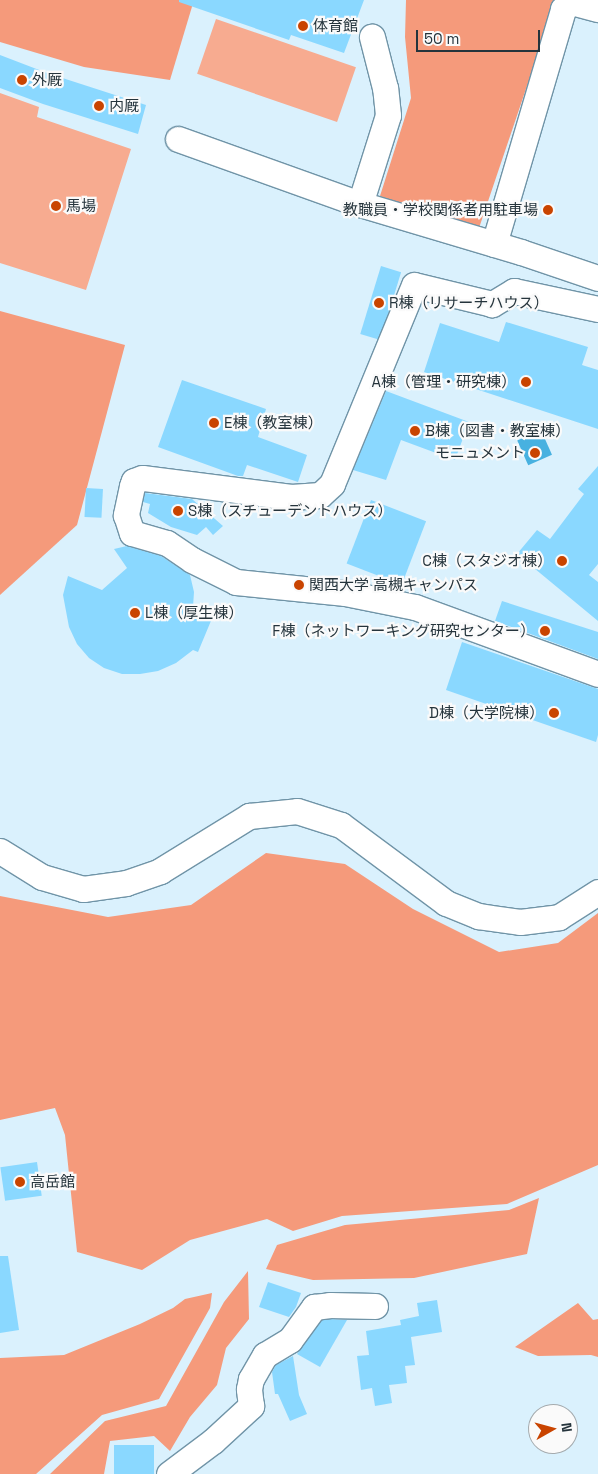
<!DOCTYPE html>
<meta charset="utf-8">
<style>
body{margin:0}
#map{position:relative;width:598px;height:1474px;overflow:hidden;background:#daf1fd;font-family:"Space Grotesk","Noto Sans JP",sans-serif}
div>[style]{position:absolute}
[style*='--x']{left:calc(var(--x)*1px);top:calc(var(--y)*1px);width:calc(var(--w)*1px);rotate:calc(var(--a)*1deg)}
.green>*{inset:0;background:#f7ab90;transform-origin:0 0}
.forest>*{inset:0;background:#f59a7b}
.water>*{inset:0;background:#47b1e0;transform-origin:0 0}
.building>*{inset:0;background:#8ad8ff;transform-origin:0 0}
.roads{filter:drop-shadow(1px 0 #7094a7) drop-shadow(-1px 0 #7094a7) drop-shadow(0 1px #7094a7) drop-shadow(0 -1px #7094a7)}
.minor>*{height:25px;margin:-12.5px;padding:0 12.5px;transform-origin:12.5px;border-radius:12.5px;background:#fff}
.dots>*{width:14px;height:14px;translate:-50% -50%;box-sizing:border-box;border:2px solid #fafafa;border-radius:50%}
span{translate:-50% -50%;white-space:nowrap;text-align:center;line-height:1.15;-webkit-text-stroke:4.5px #fafafa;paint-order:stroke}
.poi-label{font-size:15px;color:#25343c}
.left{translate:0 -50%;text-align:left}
.right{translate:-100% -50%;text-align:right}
.north{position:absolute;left:528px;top:1404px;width:50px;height:50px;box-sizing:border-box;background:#fafafa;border:1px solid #a5abae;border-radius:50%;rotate:83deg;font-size:14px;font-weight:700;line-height:20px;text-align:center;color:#25343c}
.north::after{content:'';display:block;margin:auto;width:18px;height:22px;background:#c94400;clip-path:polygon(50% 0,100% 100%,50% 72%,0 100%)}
.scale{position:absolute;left:416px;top:30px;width:124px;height:22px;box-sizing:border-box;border:2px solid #25343c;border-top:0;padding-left:6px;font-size:15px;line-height:18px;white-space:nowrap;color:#25343c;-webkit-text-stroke:4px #fafafa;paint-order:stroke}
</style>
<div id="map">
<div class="green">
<div style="left:216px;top:19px;width:148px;height:58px;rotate:19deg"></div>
<div style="clip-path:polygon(0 93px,39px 107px,37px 117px,131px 149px,86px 290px,0 263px)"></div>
</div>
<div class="forest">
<div style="clip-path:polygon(0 0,194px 0,170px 80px,84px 67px,0 42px)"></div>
<div style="clip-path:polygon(406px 0,556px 0,478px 231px,380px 196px,411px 98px,405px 37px)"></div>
<div style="clip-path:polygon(0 311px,125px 345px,77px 525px,0 595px)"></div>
<div style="clip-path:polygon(266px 853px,345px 864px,413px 909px,499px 952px,558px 943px,598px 913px,598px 1165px,507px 1204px,342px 1216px,293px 1231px,267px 1219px,190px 1240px,142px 1270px,77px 1252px,65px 1135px,55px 1108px,0 1120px,0 896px,108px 917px,191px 905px)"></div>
<div style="clip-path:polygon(539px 1198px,527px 1254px,414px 1278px,313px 1280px,266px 1269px,277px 1245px,345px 1225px,509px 1210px)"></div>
<div style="clip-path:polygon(248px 1271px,249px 1319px,226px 1348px,217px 1385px,190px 1417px,170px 1451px,154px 1436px,110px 1441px,104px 1474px,50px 1474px,105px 1421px,166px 1406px,224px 1302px)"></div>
<div style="clip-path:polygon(212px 1293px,210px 1308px,159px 1399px,102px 1415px,36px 1474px,0 1474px,0 1358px,64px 1355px,140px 1324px,173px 1308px,185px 1299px)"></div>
<div style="clip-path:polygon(578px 1303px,593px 1320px,598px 1319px,598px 1357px,591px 1355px,538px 1356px,515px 1347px)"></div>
</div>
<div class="water">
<div style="left:541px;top:430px;width:27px;height:26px;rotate:66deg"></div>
</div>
<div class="building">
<div style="clip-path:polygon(179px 0,364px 0,344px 53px,291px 35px,289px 40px,179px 2px)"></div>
<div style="clip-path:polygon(0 55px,47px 73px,146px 105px,138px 134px,43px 104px,0 88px)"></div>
<div style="left:381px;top:266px;width:21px;height:71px;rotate:17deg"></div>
<div style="clip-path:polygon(506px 322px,588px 347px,582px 365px,598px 370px,598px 429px,424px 372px,440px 323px,499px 342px)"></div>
<div style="clip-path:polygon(182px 380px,266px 409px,258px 437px,307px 455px,298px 482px,247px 465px,243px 476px,238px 476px,158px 447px)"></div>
<div style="clip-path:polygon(386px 391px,469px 422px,455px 460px,401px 440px,386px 480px,353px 470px)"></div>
<div style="clip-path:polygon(598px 466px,598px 564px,589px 575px,598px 582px,598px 621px,517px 554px,537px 530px,550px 539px,584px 494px,578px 489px)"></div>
<div style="left:86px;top:488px;width:17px;height:29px;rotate:3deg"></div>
<div style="clip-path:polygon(145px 493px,192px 499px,223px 526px,213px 535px,206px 527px,197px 535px,171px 527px,148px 513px,150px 504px,143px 502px)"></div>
<div style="left:371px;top:500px;width:59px;height:68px;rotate:21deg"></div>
<div style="clip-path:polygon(127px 546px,161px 556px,190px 575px,194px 592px,193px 607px,213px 616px,198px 652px,193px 650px,176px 663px,158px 671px,140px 674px,122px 674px,104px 668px,89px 658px,77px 644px,69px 627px,63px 595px,68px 576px,102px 590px,127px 568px,114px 549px)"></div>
<div style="clip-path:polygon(502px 601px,598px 632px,598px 659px,495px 621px)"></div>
<div style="clip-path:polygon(462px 642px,598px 689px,598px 735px,596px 742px,446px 690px)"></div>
<div style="left:37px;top:1162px;width:34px;height:37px;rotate:82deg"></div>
<div style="clip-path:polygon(0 1256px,8px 1256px,19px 1330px,0 1333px)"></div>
<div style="clip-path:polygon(268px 1282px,301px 1293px,296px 1307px,289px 1317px,259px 1307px)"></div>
<div style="clip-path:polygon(437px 1300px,442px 1332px,411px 1337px,415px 1365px,405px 1366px,407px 1383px,389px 1385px,392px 1403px,375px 1406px,372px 1388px,361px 1390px,357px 1356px,369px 1355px,366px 1331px,401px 1325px,400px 1320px,419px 1316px,417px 1303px)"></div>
<div style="clip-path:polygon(331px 1319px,347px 1320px,320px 1367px,297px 1354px,322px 1320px)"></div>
<div style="clip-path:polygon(293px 1356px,299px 1395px,307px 1414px,290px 1421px,278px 1394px,275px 1394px,272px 1372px,276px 1365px)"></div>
<div style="left:114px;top:1445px;width:40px;height:29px"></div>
</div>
<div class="roads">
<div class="minor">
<div style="--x:178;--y:139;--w:193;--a:19.7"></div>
<div style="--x:360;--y:204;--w:168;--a:16.6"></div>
<div style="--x:521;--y:252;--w:81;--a:18.7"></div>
<div style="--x:360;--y:204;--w:93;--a:-72.5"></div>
<div style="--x:388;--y:115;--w:27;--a:-96"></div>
<div style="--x:385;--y:88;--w:53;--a:-104.3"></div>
<div style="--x:494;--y:244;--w:245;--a:-73.6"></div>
<div style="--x:563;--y:9;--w:11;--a:-41"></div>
<div style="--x:571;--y:2;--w:28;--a:15"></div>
<div style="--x:598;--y:309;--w:86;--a:-167.9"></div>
<div style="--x:514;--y:291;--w:26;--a:149"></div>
<div style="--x:492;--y:304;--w:80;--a:-166.3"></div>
<div style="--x:414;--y:285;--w:215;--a:112.4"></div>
<div style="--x:332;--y:484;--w:16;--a:137"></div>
<div style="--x:320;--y:495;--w:29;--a:176"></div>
<div style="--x:291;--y:497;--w:150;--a:-172.7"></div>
<div style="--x:142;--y:478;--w:9;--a:159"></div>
<div style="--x:134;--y:481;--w:5;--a:112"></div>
<div style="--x:132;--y:486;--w:30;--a:102"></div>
<div style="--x:126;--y:515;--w:19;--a:72"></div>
<div style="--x:132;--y:533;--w:36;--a:16"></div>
<div style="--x:167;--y:543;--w:30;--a:34"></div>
<div style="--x:192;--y:560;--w:49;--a:26.6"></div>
<div style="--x:236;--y:582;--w:110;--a:5.8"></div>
<div style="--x:345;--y:593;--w:71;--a:11.3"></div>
<div style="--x:415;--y:607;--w:195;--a:20.1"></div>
<div style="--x:0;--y:851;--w:49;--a:31.8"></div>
<div style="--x:42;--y:877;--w:43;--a:16.3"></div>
<div style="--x:83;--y:889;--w:43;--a:-7.9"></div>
<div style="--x:126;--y:883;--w:36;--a:-19"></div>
<div style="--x:160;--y:871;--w:105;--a:-31.7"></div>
<div style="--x:249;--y:816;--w:48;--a:-5.9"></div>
<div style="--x:297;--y:811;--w:46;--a:17.7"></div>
<div style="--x:341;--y:825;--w:131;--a:36.6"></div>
<div style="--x:446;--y:903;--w:35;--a:22"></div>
<div style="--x:478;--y:916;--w:42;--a:8.1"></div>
<div style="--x:520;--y:922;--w:39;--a:-7"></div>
<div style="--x:559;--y:917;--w:46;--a:-32.7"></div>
<div style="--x:169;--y:1474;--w:55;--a:-36.9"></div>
<div style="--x:213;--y:1441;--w:52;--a:-42.6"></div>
<div style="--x:251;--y:1406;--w:17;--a:-97"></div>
<div style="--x:249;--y:1389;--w:10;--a:-79"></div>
<div style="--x:251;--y:1379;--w:28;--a:-60"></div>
<div style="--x:265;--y:1355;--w:29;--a:-31"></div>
<div style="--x:290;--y:1340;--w:41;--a:-54"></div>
<div style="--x:314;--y:1307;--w:16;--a:-7"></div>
<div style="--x:330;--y:1305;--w:45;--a:1.3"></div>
</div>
</div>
<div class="dots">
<div style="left:303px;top:26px;background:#c94400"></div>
<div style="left:22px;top:80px;background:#c94400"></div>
<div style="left:99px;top:106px;background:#c94400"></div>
<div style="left:56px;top:206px;background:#c94400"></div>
<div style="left:548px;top:210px;background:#c94400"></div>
<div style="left:379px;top:303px;background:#c94400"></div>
<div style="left:526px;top:382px;background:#c94400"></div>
<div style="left:214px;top:423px;background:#c94400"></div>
<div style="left:415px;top:431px;background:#c94400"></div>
<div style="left:535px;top:453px;background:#c94400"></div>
<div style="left:178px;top:511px;background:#c94400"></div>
<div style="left:562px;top:561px;background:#c94400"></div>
<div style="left:299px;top:585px;background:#c94400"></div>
<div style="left:135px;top:613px;background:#c94400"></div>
<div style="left:545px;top:631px;background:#c94400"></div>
<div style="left:554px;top:713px;background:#c94400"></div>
<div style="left:20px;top:1182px;background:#c94400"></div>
</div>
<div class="poi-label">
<span class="left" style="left:313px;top:26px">体育館</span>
<span class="left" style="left:32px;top:80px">外厩</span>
<span class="left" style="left:109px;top:106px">内厩</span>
<span class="left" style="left:66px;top:206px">馬場</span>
<span class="right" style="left:538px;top:210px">教職員・学校関係者用駐車場</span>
<span class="left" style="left:389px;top:303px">R棟（リサーチハウス）</span>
<span class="right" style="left:516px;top:382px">A棟（管理・研究棟）</span>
<span class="left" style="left:224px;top:423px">E棟（教室棟）</span>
<span class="left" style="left:425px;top:431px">B棟（図書・教室棟）</span>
<span class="right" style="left:525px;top:453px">モニュメント</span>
<span class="left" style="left:188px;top:511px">S棟（スチューデントハウス）</span>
<span class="right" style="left:552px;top:561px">C棟（スタジオ棟）</span>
<span class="left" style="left:309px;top:585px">関西大学 高槻キャンパス</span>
<span class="left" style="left:145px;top:613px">L棟（厚生棟）</span>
<span class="right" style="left:535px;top:631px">F棟（ネットワーキング研究センター）</span>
<span class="right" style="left:544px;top:713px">D棟（大学院棟）</span>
<span class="left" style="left:30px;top:1182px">高岳館</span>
</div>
<div class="north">N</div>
<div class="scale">50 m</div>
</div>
